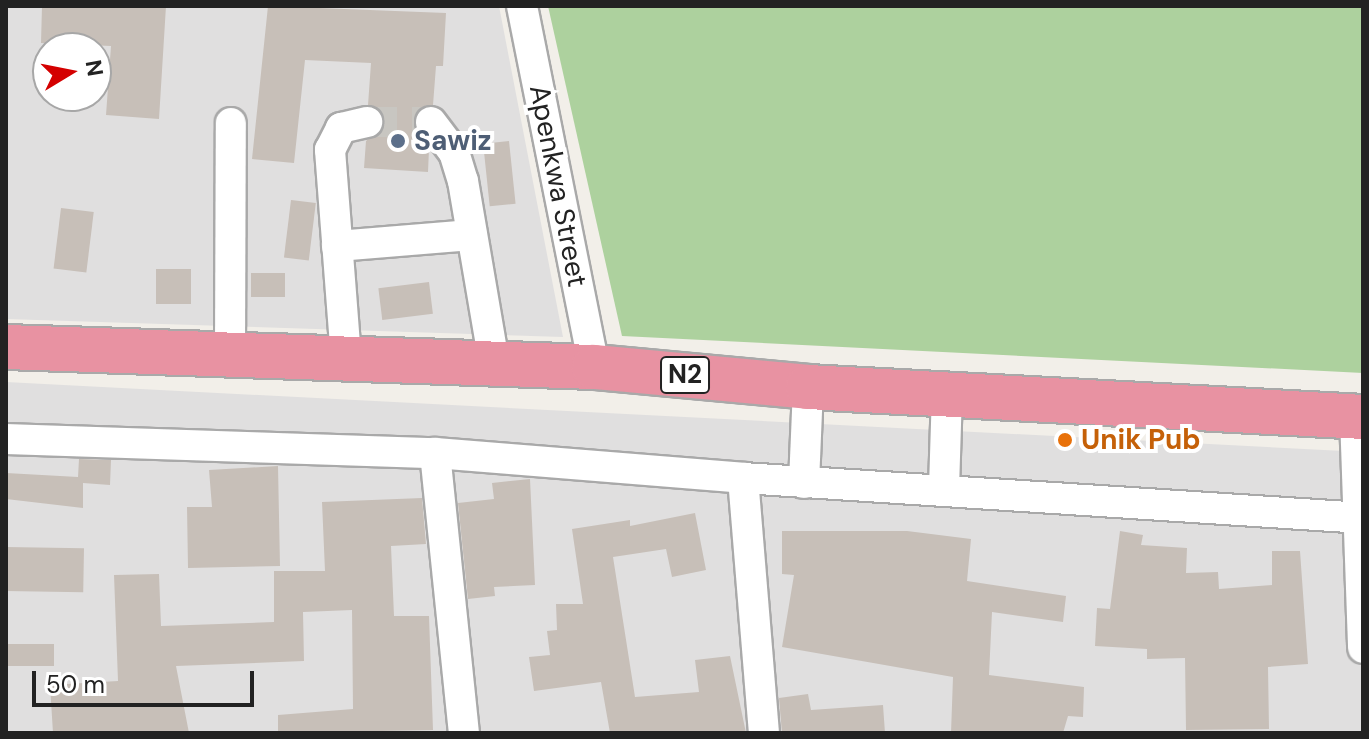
<!DOCTYPE html>
<style>
body{margin:0}
#map{position:relative;width:1369px;height:739px;overflow:hidden;background:#f2efe9;font-family:"DM Sans",sans-serif}
div>[style]{position:absolute}
[style*='--x']{left:calc(var(--x)*1px);top:calc(var(--y)*1px);width:calc(var(--w)*1px);rotate:calc(var(--a)*1deg)}
.residential>*{inset:0;background:#e0dfdf}
.forest>*{inset:0;background:#add19e}
.building>*{inset:0;background:#c7bfb8;transform-origin:0 0}
.minor-tunnel>*{height:30px;margin-top:-15px;transform-origin:0;background:repeating-linear-gradient(90deg,#c8c6c1 0 30px,transparent 0 45px)}
.roads{filter:drop-shadow(2px 0 #a9a9a9) drop-shadow(-2px 0 #a9a9a9) drop-shadow(0 2px #a9a9a9) drop-shadow(0 -2px #a9a9a9)}
.minor>*{height:30px;margin:-15px;padding:0 15px;transform-origin:15px;border-radius:15px;background:#fff}
.highway>*{height:44px;margin:-22px;padding:0 22px;transform-origin:22px;border-radius:22px;background:#e892a2}
.dots>*{width:22px;height:22px;translate:-50% -50%;box-sizing:border-box;border:4px solid #fff;border-radius:50%}
span{translate:-50% -50%;white-space:nowrap;text-align:center;line-height:1.15;-webkit-text-stroke:8px #fff;paint-order:stroke}
.shield-label span{padding:2px 6px;background:#fff;border:2px solid;border-radius:6px;-webkit-text-stroke-width:0}
.shield-label{font-size:26px;color:#222;font-weight:700}
.service-label{font-size:28px;color:#4e5e75;font-weight:700}
.left{translate:0 -50%;text-align:left}
.street-label{font-size:28px;color:#222}
.food-label{font-size:28px;color:#c56008;font-weight:700}
.frame{position:absolute;inset:0;border:8px solid #222;pointer-events:none}
.north{position:absolute;left:32px;top:32px;width:80px;height:80px;box-sizing:border-box;background:#fff;border:2px solid #a7a7a7;border-radius:50%;rotate:80deg;font-size:22px;font-weight:700;line-height:32px;text-align:center;color:#222}
.north::after{content:'';display:block;margin:auto;width:28px;height:36px;background:#d40000;clip-path:polygon(50% 0,100% 100%,50% 72%,0 100%)}
.scale{position:absolute;left:32px;top:671px;width:222px;height:36px;box-sizing:border-box;border:4px solid #222;border-top:0;padding-left:10px;font-size:24px;line-height:28px;white-space:nowrap;color:#222;-webkit-text-stroke:6px #fff;paint-order:stroke}
</style>
<div id="map">
<div class="residential">
<div style="clip-path:polygon(evenodd,6px 6px,499px 6px,563px 337px,6px 319px,6px 6px,48px 48px,96px 48px,96px 96px,48px 96px,48px 48px)"></div>
<div style="clip-path:polygon(6px 382px,1363px 452px,1363px 733px,6px 733px)"></div>
</div>
<div class="forest">
<div style="clip-path:polygon(548px 6px,1363px 6px,1363px 373px,622px 336px)"></div>
</div>
<div class="building">
<div style="clip-path:polygon(42px 6px,166px 6px,159px 119px,106px 115px,111px 46px,41px 43px)"></div>
<div style="clip-path:polygon(268px 6px,446px 13px,443px 66px,436px 66px,433px 105px,420px 108px,413px 124px,429px 149px,428px 172px,364px 168px,366px 141px,384px 126px,381px 110px,368px 105px,371px 63px,305px 60px,294px 163px,252px 159px)"></div>
<div style="left:509px;top:141px;width:63px;height:26px;rotate:84deg"></div>
<div style="left:291px;top:200px;width:25px;height:58px;rotate:7deg"></div>
<div style="left:61px;top:208px;width:33px;height:61px;rotate:7deg"></div>
<div style="left:156px;top:269px;width:35px;height:35px"></div>
<div style="left:251px;top:273px;width:34px;height:24px"></div>
<div style="left:429px;top:282px;width:32px;height:51px;rotate:83deg"></div>
<div style="clip-path:polygon(79px 459px,111px 460px,110px 485px,83px 483px,83px 508px,6px 499px,6px 473px,78px 477px)"></div>
<div style="clip-path:polygon(278px 466px,280px 566px,188px 568px,187px 507px,212px 507px,209px 470px)"></div>
<div style="clip-path:polygon(530px 479px,535px 585px,494px 587px,495px 596px,468px 599px,458px 503px,494px 499px,492px 483px)"></div>
<div style="clip-path:polygon(422px 498px,426px 544px,391px 546px,394px 616px,429px 616px,433px 730px,278px 733px,278px 715px,353px 709px,352px 610px,303px 612px,304px 661px,176px 666px,189px 733px,53px 733px,50px 685px,118px 681px,114px 575px,159px 574px,161px 626px,274px 622px,274px 571px,325px 571px,322px 502px)"></div>
<div style="clip-path:polygon(695px 513px,706px 570px,672px 577px,666px 549px,613px 557px,635px 697px,699px 692px,695px 660px,730px 656px,746px 733px,610px 733px,601px 682px,534px 691px,529px 657px,550px 655px,547px 631px,557px 630px,556px 604px,583px 604px,572px 529px,630px 520px,630px 526px)"></div>
<div style="clip-path:polygon(782px 531px,907px 531px,971px 539px,967px 581px,1066px 596px,1063px 622px,992px 612px,989px 675px,1084px 687px,1083px 717px,1068px 716px,1063px 733px,951px 733px,953px 677px,782px 647px,794px 575px,782px 574px)"></div>
<div style="clip-path:polygon(1120px 531px,1143px 535px,1141px 545px,1187px 548px,1186px 573px,1218px 572px,1219px 589px,1272px 585px,1272px 551px,1300px 551px,1308px 664px,1268px 667px,1269px 729px,1186px 730px,1185px 658px,1147px 659px,1147px 649px,1095px 646px,1097px 608px,1110px 609px)"></div>
<div style="left:6px;top:547px;width:78px;height:44px;rotate:1deg"></div>
<div style="left:54px;top:644px;width:22px;height:48px;rotate:90deg"></div>
<div style="clip-path:polygon(808px 694px,811px 710px,883px 705px,885px 733px,782px 733px,779px 698px)"></div>
</div>
<div class="minor-tunnel">
<div style="--x:367;--y:122;--w:64;--a:0"></div>
</div>
<div class="roads">
<div class="minor">
<div style="--x:522;--y:6;--w:368;--a:78.7"></div>
<div style="--x:431;--y:122;--w:38;--a:53"></div>
<div style="--x:454;--y:152;--w:30;--a:73"></div>
<div style="--x:463;--y:181;--w:185;--a:80.3"></div>
<div style="--x:337;--y:246;--w:135;--a:-4.7"></div>
<div style="--x:230;--y:355;--w:232;--a:-89.8"></div>
<div style="--x:346;--y:358;--w:209;--a:-94.4"></div>
<div style="--x:330;--y:150;--w:25;--a:-63"></div>
<div style="--x:341;--y:128;--w:27;--a:-13"></div>
<div style="--x:1355;--y:416;--w:232;--a:88"></div>
<div style="--x:6;--y:439;--w:429;--a:1.9"></div>
<div style="--x:435;--y:453;--w:309;--a:4.6"></div>
<div style="--x:743;--y:478;--w:256;--a:85.3"></div>
<div style="--x:435;--y:453;--w:281;--a:84.1"></div>
<div style="--x:743;--y:478;--w:621;--a:3.69"></div>
<div style="--x:804;--y:483;--w:96;--a:-87.6"></div>
<div style="--x:944;--y:488;--w:94;--a:-88.2"></div>
</div>
<div class="highway">
<div style="--x:6;--y:347;--w:588;--a:1.95"></div>
<div style="--x:594;--y:367;--w:215;--a:5.3"></div>
<div style="--x:808;--y:387;--w:556;--a:3.09"></div>
</div>
</div>
<div class="dots">
<div style="left:398px;top:141px;background:#5c6f8a"></div>
<div style="left:1065px;top:440px;background:#e8710a"></div>
</div>
<div class="shield-label">
<span style="left:685px;top:375px">N2</span>
</div>
<div class="service-label">
<span class="left" style="left:414px;top:141px">Sawiz</span>
</div>
<div class="street-label">
<span style="left:558px;top:186px;rotate:79deg">Apenkwa Street</span>
</div>
<div class="food-label">
<span class="left" style="left:1081px;top:440px">Unik Pub</span>
</div>
<div class="frame"></div>
<div class="north">N</div>
<div class="scale">50 m</div>
</div>
